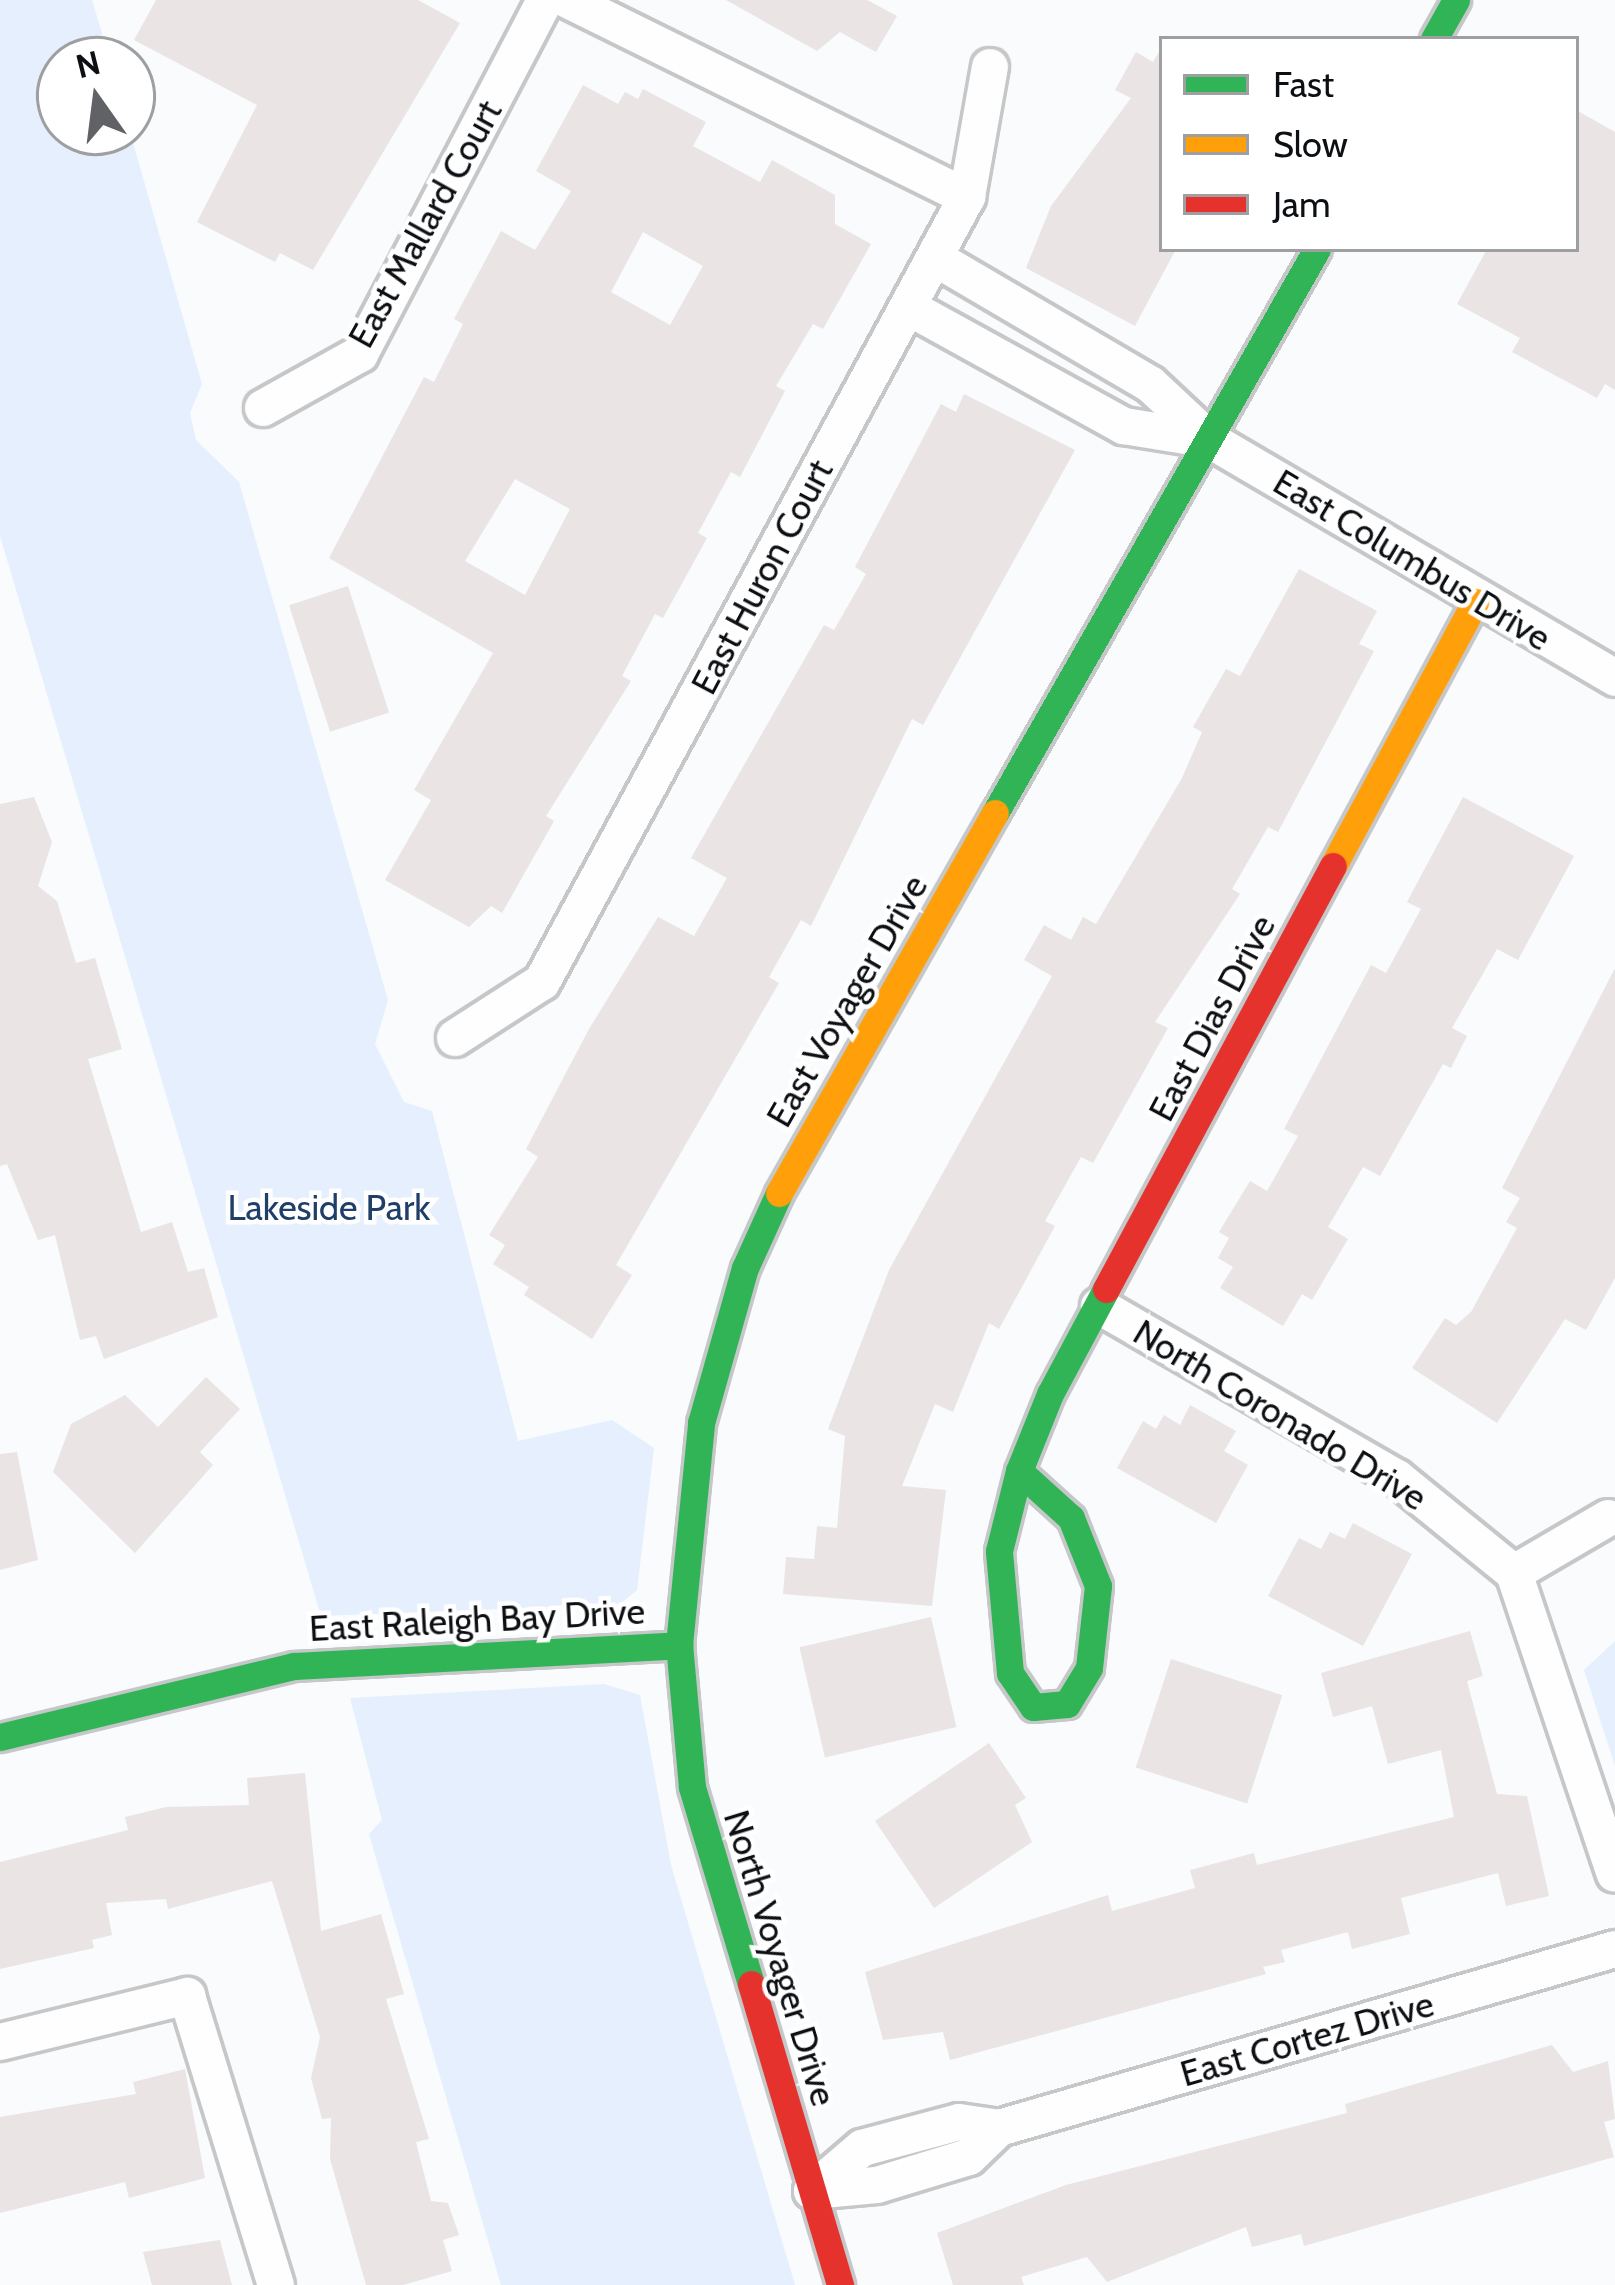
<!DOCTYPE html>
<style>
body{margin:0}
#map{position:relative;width:1615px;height:2285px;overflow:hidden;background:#f9fbfd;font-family:Cabin,sans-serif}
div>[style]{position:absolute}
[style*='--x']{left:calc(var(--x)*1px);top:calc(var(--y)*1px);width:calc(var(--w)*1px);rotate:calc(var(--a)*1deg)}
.green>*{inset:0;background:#e5effd}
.building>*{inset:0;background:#eae4e4;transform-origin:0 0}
.roads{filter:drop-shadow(3px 0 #c5c7c9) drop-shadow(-3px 0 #c5c7c9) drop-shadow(0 3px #c5c7c9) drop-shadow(0 -3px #c5c7c9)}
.street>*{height:36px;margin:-18px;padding:0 18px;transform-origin:18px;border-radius:18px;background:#fefeff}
.fast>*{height:27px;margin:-13.5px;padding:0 13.5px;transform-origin:13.5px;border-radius:13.5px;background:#30b455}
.slow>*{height:27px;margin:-13.5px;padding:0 13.5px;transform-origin:13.5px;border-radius:13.5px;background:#ff9f0a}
.jam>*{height:27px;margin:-13.5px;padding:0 13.5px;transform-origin:13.5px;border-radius:13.5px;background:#e5322d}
span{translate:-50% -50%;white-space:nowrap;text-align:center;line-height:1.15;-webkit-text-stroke:9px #fff;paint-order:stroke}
.street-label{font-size:36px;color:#0d1013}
.park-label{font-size:36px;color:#203f68}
.legend{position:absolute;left:1159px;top:36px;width:420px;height:216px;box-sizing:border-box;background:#fff;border:3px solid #9e9fa1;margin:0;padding:15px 21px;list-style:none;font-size:36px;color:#0d1013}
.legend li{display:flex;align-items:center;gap:24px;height:60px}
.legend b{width:60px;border:3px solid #9e9fa1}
.north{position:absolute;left:36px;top:36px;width:120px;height:120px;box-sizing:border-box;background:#fff;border:3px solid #9e9fa1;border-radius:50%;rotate:346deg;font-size:33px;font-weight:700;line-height:48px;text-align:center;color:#0d1013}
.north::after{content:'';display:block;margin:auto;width:42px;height:54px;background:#606265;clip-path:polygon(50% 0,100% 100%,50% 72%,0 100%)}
</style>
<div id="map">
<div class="green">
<div style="clip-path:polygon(0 0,92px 0,110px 60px,60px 60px,60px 132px,130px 132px,202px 384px,190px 413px,196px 440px,239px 482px,388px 1000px,375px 1044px,404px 1102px,432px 1111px,518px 1441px,612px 1420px,654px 1448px,637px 1590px,620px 1604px,321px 1616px,0 536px)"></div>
<div style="clip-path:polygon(1615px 1641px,1615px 1766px,1584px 1670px)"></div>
<div style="clip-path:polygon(604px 1684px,640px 1695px,671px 1865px,795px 2285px,501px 2285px,369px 1834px,382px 1820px,350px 1698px)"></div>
</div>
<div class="building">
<div style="clip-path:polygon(156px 0,418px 0,460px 23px,313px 270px,280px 253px,275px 262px,197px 222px,257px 105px,134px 40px)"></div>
<div style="clip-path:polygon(726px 0,867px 0,897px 16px,876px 52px,840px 32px,817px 51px)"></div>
<div style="clip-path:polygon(1162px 47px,1162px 249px,1176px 249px,1135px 326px,1026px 268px,1051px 206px,1131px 98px,1115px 90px,1136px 52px,1153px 62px)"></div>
<div style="clip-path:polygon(evenodd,583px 85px,618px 104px,625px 92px,638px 99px,643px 89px,706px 122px,693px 146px,760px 182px,772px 160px,835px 195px,835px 224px,871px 244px,823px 329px,813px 324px,776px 386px,785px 391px,740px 477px,731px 472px,698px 533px,707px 538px,663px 618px,655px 614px,622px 676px,631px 681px,546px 816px,554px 821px,502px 913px,491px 906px,469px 927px,385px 880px,431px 800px,414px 790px,493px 653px,329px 558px,424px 377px,434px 382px,463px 324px,454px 319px,501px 231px,535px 250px,571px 191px,536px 171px,583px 85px,643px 232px,703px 266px,670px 325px,611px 292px,643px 232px,583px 85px,515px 479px,570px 509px,525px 595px,465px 561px,515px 479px)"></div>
<div style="clip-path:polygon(1576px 110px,1615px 132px,1615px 390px,1605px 384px,1597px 398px,1512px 352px,1520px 338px,1457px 304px,1487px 249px,1576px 249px)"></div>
<div style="clip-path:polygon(964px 394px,1075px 450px,923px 725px,912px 719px,811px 926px,801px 920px,769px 977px,779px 983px,616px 1265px,632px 1275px,592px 1339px,524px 1295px,529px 1287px,493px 1264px,505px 1245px,489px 1235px,538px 1157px,526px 1149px,589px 1029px,658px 917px,694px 936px,727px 878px,691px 858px,824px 625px,834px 630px,866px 574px,855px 567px,941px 404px,956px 412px)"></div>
<div style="clip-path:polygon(1299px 569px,1377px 611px,1359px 644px,1374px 651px,1278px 832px,1268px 827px,1232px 889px,1240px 894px,1155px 1022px,1168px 1028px,1093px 1163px,1081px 1157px,1045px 1221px,1055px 1226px,999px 1329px,989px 1323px,953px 1412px,935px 1404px,902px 1486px,946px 1490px,932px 1606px,783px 1594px,786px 1557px,814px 1559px,817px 1526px,837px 1528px,845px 1436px,828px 1429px,889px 1270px,1052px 976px,1024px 960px,1044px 925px,1071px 940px,1083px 917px,1096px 924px,1182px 778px,1202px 732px,1193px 727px,1226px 669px,1240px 676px)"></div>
<div style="left:348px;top:586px;width:133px;height:62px;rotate:72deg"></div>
<div style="clip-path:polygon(34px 797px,52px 842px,38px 886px,57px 901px,76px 963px,95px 958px,122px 1049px,88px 1059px,141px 1232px,172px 1222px,188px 1272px,204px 1268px,218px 1317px,104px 1359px,96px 1336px,80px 1340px,55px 1235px,38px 1240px,7px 1164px,0 1166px,0 804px)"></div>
<div style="clip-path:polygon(1463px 797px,1574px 856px,1518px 960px,1497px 949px,1452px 1028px,1467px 1036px,1451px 1068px,1443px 1064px,1380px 1176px,1363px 1167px,1328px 1227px,1348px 1239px,1312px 1300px,1302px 1294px,1283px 1326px,1220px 1288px,1233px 1267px,1218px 1258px,1229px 1238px,1219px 1232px,1250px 1181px,1267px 1191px,1298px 1136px,1284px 1129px,1371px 965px,1386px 973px,1421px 909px,1407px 902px)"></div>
<div style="clip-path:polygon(1615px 968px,1615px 1278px,1586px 1330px,1565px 1319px,1497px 1423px,1412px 1368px,1445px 1318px,1456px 1325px,1471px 1312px,1517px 1228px,1506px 1222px,1520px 1198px,1502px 1188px)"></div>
<div style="clip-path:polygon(206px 1377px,240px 1409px,200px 1452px,213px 1465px,135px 1553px,53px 1472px,71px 1424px,125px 1395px,158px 1427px)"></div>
<div style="clip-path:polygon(1190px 1405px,1236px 1431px,1224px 1451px,1248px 1465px,1216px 1523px,1117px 1468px,1143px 1421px,1156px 1429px,1164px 1415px,1180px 1425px)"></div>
<div style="clip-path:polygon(17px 1452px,38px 1560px,0 1570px,0 1454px)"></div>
<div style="clip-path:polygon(1353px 1523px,1412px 1554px,1363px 1646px,1268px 1596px,1299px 1538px,1321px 1549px,1330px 1532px,1345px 1539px)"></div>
<div style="left:931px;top:1617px;width:113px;height:135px;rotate:77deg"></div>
<div style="clip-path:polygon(1470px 1631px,1483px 1676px,1467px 1681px,1497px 1794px,1527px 1796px,1549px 1896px,1506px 1906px,1498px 1873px,1401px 1898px,1410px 1934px,1352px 1949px,1348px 1932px,1281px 1950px,1285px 1962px,1263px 1967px,1266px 1974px,950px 2060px,943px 2032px,883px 2040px,865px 1972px,1108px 1895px,1112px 1911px,1195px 1888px,1190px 1870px,1254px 1853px,1257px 1865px,1454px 1817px,1441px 1750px,1388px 1764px,1372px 1706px,1333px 1717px,1321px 1673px)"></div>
<div style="left:1171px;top:1659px;width:117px;height:114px;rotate:18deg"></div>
<div style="clip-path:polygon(989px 1743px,1026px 1798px,1015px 1805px,1032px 1842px,934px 1908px,875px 1821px)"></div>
<div style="clip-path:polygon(305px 1773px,321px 1931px,381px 1914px,404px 1994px,386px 1999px,429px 2139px,416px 2142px,431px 2201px,448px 2203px,459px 2235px,443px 2240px,452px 2271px,403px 2285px,366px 2285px,330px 2159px,331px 2118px,322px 2119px,311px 2078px,320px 2037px,272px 1881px,168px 1909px,166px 1899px,106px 1903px,112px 1935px,92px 1940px,94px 1948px,0 1969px,0 1862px,128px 1830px,125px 1817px,166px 1807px,249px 1805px,247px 1778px)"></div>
<div style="clip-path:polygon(1552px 2045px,1573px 2072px,1608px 2061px,1615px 2119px,1604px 2122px,1614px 2157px,1304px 2246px,1301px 2234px,1252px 2247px,1246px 2227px,1107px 2282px,1087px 2257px,1021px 2277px,1024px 2285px,953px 2285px,937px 2233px,1066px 2185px,1347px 2113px,1345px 2104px)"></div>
<div style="clip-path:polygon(185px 2069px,205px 2178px,129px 2198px,125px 2182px,0 2213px,0 2117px,136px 2094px,133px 2082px)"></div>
<div style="clip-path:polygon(220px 2240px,232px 2285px,152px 2285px,143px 2252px)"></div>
</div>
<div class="roads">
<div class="street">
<div style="--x:568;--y:0;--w:445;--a:26.3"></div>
<div style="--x:935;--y:258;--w:249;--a:30.4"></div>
<div style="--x:1150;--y:384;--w:82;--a:43"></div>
<div style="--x:1210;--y:440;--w:470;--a:30.4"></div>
<div style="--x:908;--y:307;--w:247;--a:28.9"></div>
<div style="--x:1124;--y:426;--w:87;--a:9.2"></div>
<div style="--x:263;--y:408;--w:111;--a:-29.1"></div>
<div style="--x:360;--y:354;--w:399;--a:-62.4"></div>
<div style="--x:455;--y:1038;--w:103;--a:-32.8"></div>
<div style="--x:542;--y:982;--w:893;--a:-61.57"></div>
<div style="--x:967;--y:197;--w:132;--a:-80"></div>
<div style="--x:1099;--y:1306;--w:344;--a:30"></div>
<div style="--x:1397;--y:1478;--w:151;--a:39.1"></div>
<div style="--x:1514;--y:1573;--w:317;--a:71.5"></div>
<div style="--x:1514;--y:1573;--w:109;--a:-30.3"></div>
<div style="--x:0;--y:2042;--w:193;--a:-13.8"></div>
<div style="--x:187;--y:1996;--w:302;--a:72.9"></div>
<div style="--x:812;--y:2191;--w:66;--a:-40.7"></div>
<div style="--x:862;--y:2148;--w:100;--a:-15"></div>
<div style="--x:959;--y:2122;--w:40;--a:8.5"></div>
<div style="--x:999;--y:2128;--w:641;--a:-16.2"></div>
<div style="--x:812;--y:2191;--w:65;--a:-5.3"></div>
<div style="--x:877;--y:2185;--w:96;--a:-16.9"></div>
<div style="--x:969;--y:2157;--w:42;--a:-44"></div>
</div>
<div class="fast">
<div style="--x:1434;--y:39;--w:45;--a:-60.6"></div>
<div style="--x:995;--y:813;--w:649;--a:-60.28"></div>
<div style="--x:1019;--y:1471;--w:70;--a:42.1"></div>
<div style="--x:1071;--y:1518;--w:73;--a:68.3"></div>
<div style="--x:1098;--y:1586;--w:82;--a:96.3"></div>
<div style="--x:1089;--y:1668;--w:42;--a:121.4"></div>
<div style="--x:1067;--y:1704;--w:34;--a:175"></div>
<div style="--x:1033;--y:1707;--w:41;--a:-124.1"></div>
<div style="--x:1010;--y:1673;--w:122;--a:-95.2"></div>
<div style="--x:999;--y:1551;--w:82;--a:-76"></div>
<div style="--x:1019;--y:1471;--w:83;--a:-68.1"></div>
<div style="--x:1050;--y:1394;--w:119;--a:-61.9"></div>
<div style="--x:0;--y:1737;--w:302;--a:-13.6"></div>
<div style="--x:294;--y:1666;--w:386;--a:-3.1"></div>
<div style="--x:751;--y:1984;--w:206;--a:-106.7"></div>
<div style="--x:692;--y:1787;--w:143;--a:-95.2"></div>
<div style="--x:679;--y:1645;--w:223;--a:-84.3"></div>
<div style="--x:701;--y:1423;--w:161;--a:-74.2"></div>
<div style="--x:745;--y:1268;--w:82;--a:-65.6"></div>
</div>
<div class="slow">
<div style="--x:1333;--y:866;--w:300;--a:-61.7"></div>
<div style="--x:779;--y:1193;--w:437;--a:-60.4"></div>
</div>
<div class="jam">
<div style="--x:1106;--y:1289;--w:480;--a:-61.8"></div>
<div style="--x:751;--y:1984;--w:314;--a:73.5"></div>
</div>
</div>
<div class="street-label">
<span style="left:425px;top:224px;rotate:-61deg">East Mallard Court</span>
<span style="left:1412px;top:560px;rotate:31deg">East Columbus Drive</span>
<span style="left:762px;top:577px;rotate:-62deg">East Huron Court</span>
<span style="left:847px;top:1001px;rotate:-60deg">East Voyager Drive</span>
<span style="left:1212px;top:1018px;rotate:-62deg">East Dias Drive</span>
<span style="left:1280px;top:1415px;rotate:31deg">North Coronado Drive</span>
<span style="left:477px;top:1620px;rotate:-3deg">East Raleigh Bay Drive</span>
<span style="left:780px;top:1958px;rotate:73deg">North Voyager Drive</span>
<span style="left:1307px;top:2039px;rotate:-16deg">East Cortez Drive</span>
</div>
<div class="park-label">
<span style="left:329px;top:1208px">Lakeside Park</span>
</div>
<ul class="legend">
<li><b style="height:15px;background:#30b455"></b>Fast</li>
<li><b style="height:15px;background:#ff9f0a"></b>Slow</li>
<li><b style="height:15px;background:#e5322d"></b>Jam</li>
</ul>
<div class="north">N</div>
</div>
